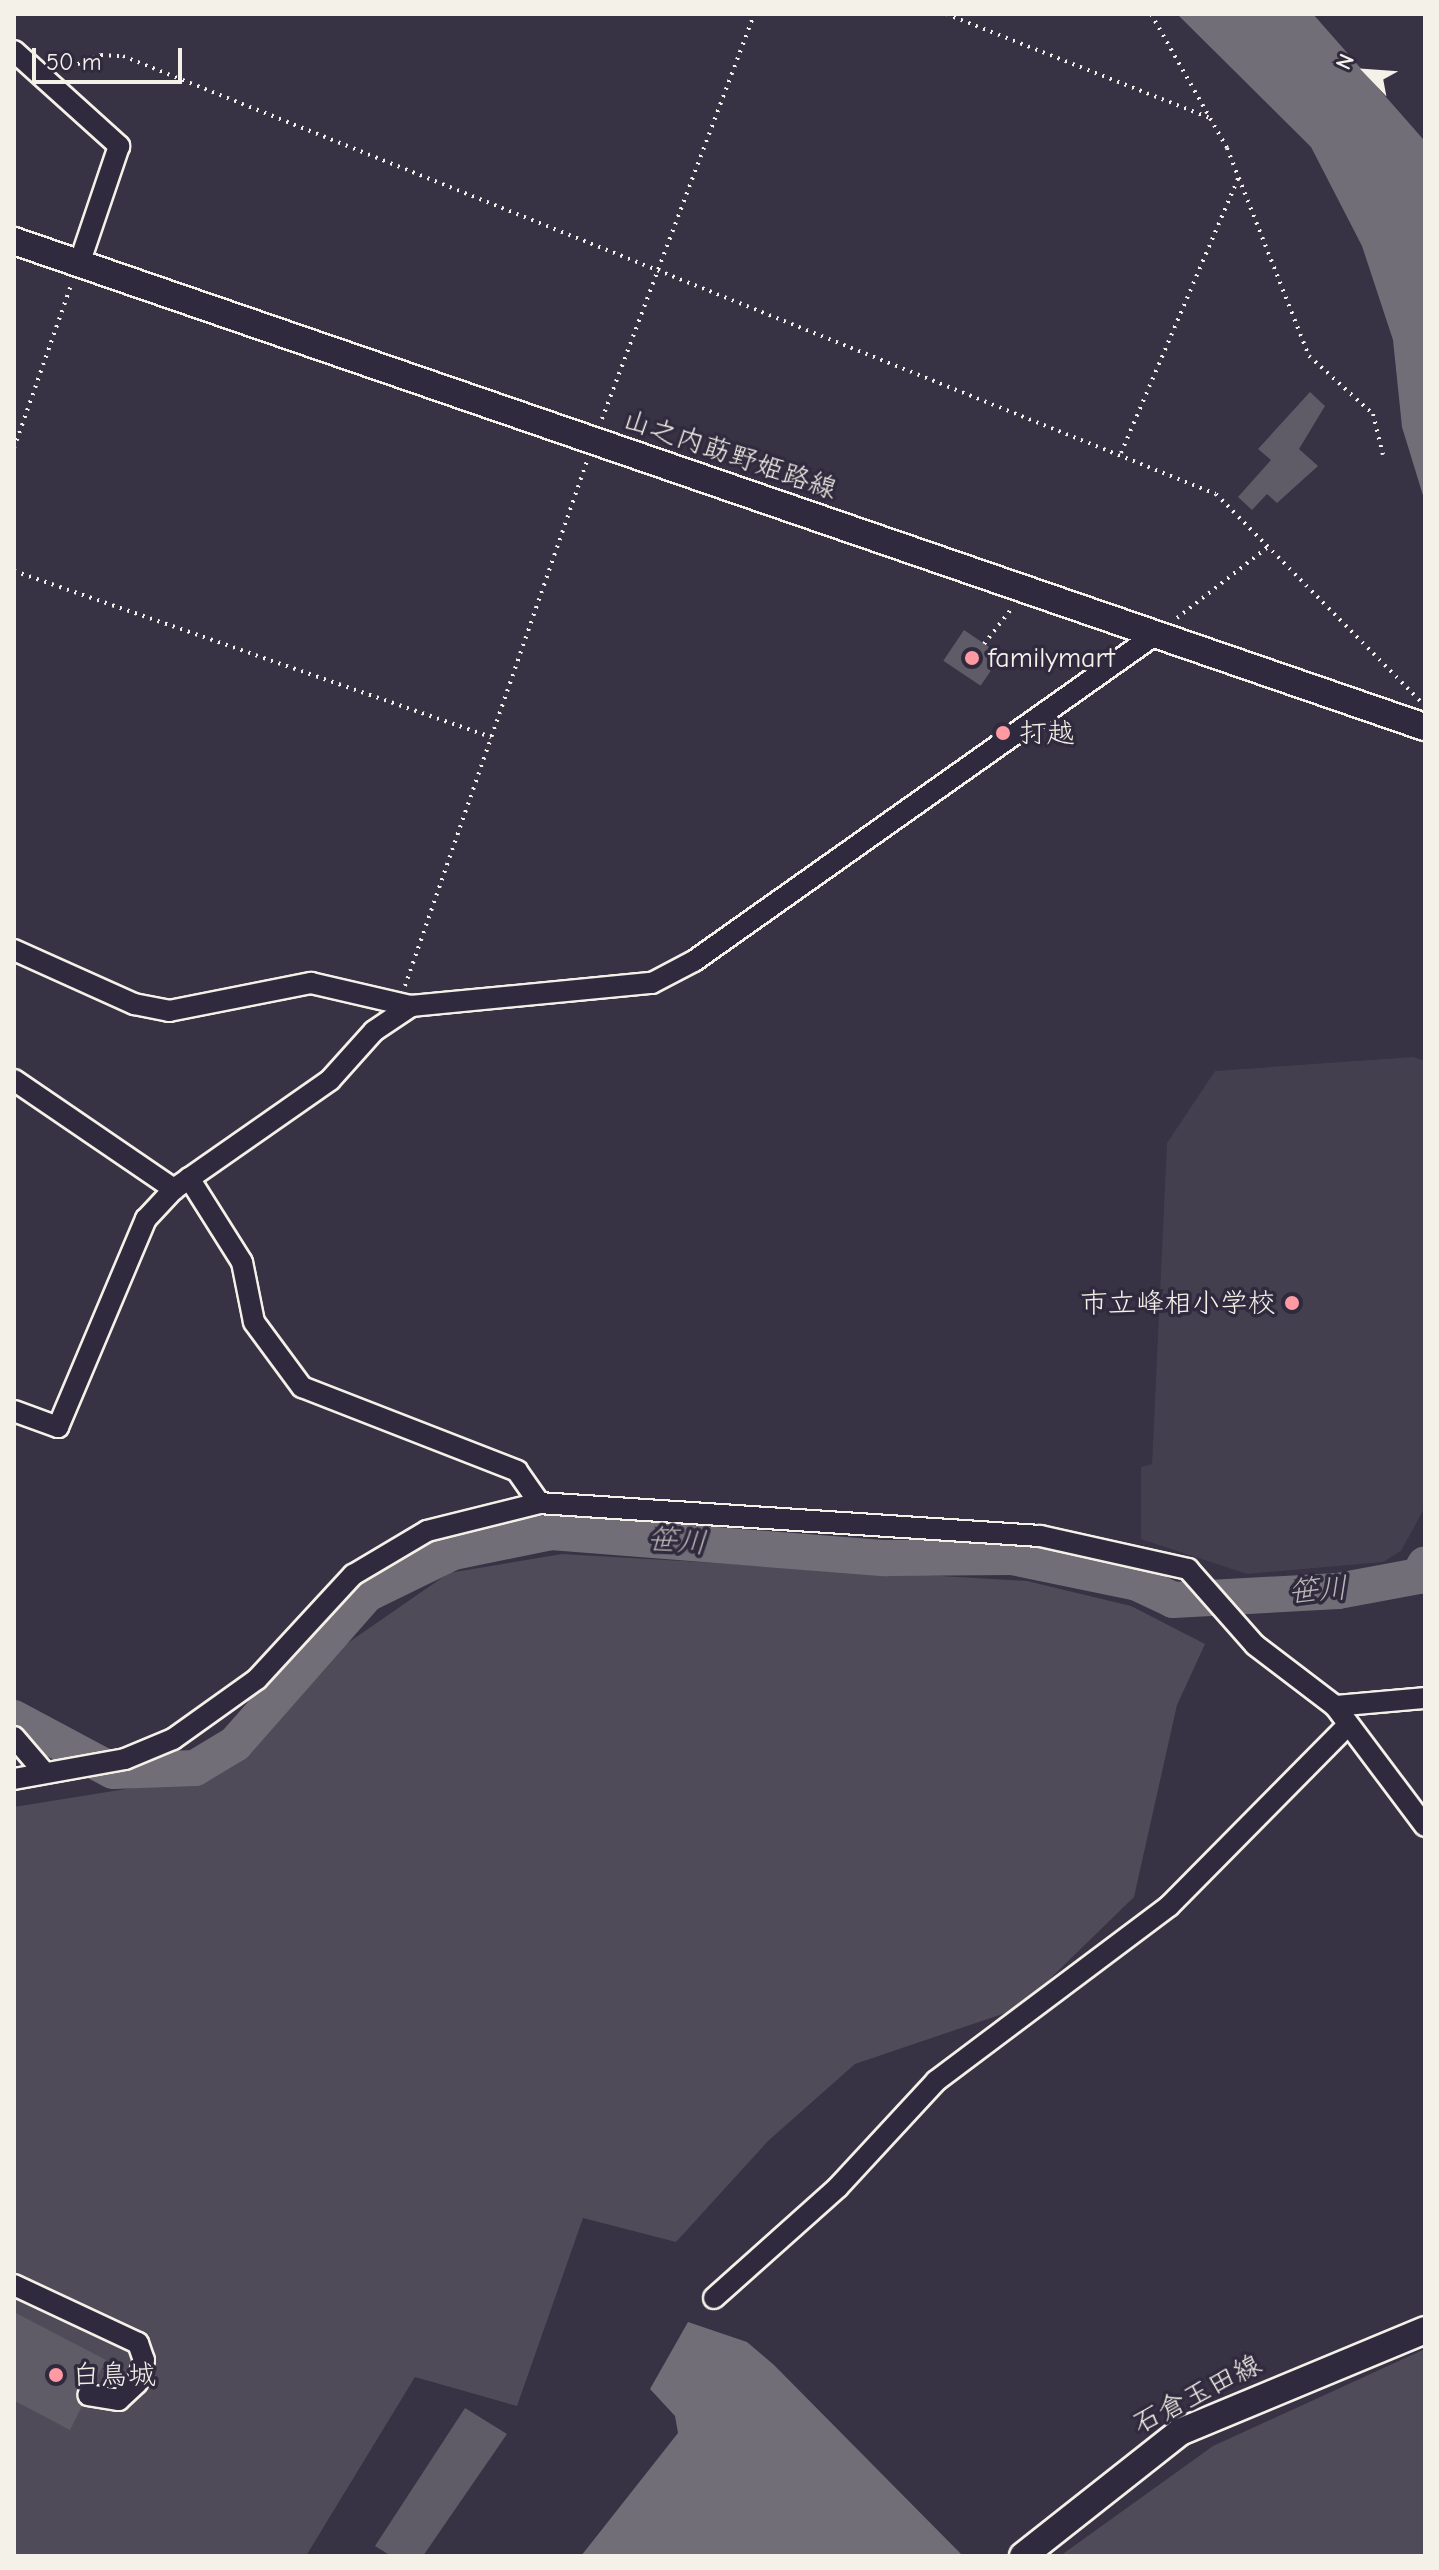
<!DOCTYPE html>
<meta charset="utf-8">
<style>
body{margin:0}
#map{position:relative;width:1439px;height:2570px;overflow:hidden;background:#373244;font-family:"Comic Neue","Klee One",sans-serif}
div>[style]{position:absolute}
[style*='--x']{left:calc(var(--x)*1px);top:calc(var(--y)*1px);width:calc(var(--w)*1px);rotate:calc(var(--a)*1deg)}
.built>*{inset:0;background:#433f4e}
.green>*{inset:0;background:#504b59}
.water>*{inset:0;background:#726e77}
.river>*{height:36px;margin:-18px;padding:0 18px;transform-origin:18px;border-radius:18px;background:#726e77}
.building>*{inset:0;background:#5f5c67;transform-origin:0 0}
.path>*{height:4px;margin-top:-2px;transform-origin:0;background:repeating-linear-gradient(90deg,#f4f1e8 0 2px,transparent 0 8px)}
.roads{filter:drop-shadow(2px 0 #f4f1e8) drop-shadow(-2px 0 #f4f1e8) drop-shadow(0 2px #f4f1e8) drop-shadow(0 -2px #f4f1e8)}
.minor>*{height:20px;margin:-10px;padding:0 10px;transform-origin:10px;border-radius:10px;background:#2f2a3d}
.major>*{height:26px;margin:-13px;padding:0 13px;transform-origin:13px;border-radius:13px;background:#2f2a3d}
.dots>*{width:22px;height:22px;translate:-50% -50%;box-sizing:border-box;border:4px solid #2f2a3d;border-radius:50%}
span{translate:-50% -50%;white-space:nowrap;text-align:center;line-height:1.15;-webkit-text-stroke:7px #2f2a3d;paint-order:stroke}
.street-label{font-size:28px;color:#f4f1e8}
.poi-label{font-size:28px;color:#f4f1e8}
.left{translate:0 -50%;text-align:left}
.right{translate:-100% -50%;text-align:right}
.water-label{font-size:30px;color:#bab6b5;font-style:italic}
.frame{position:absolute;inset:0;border:16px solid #f4f1e8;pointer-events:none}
.north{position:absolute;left:1327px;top:32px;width:80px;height:80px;-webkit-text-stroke:6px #2f2a3d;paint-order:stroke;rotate:295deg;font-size:22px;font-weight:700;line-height:32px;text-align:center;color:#f4f1e8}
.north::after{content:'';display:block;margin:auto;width:28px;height:36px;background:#f4f1e8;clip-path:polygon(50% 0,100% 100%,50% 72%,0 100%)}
.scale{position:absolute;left:32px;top:48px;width:150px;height:36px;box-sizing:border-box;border:4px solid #f4f1e8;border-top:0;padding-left:10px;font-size:24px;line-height:28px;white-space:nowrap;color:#f4f1e8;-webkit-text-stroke:6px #2f2a3d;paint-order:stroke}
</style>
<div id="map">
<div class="built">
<div style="clip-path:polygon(1413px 1057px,1425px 1061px,1425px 1507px,1401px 1551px,1383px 1562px,1247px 1574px,1141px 1539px,1141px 1467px,1152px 1464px,1167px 1143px,1215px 1071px)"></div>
</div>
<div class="green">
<div style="clip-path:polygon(562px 1554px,1027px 1581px,1131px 1606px,1205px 1644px,1177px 1705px,1134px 1897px,1020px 2008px,855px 2064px,768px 2141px,676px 2242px,583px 2218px,517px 2406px,415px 2377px,306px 2556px,14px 2556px,14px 1807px,163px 1783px,253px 1741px,323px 1660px,449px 1573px)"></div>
<div style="clip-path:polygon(1425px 2349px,1425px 2556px,1060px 2556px,1213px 2446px)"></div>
</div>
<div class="water">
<div style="clip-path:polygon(1177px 14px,1313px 14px,1423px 139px,1425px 502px,1402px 427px,1393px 340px,1362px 246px,1311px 147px)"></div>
<div style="clip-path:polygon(688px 2322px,747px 2342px,774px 2365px,963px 2556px,581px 2556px,678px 2433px,675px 2416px,650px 2389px)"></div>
</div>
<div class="river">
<div style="--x:14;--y:1718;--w:112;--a:28.2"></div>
<div style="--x:113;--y:1771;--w:82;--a:-2.1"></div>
<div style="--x:195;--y:1768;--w:47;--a:-31"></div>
<div style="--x:235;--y:1744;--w:200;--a:-48.7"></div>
<div style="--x:367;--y:1594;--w:96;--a:-26"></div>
<div style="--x:453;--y:1552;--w:100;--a:-11.5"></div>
<div style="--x:551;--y:1532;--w:335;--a:4.5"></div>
<div style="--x:885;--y:1558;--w:127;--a:-0.5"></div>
<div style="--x:1012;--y:1557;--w:128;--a:11.7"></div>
<div style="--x:1137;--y:1583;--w:40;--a:25"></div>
<div style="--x:1173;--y:1600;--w:165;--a:-3.1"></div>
<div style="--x:1338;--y:1591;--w:82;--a:-10.5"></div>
<div style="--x:1419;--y:1576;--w:13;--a:-63"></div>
</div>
<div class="building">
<div style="clip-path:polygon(1310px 392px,1325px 406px,1299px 449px,1318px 466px,1277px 503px,1267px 494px,1252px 510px,1238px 497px,1271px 460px,1258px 449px)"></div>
<div style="left:964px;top:630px;width:45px;height:37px;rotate:34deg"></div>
<div style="clip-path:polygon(14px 2312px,106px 2360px,94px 2383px,78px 2387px,82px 2406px,70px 2430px,15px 2401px)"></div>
<div style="clip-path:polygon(465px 2408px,507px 2434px,423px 2556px,391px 2556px,375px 2546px)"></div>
</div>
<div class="path">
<div style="--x:946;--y:14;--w:282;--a:21.5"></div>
<div style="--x:1151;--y:14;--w:154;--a:60.4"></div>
<div style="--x:1227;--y:148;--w:224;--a:68.5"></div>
<div style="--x:1309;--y:356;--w:86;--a:42.2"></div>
<div style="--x:1373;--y:414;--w:42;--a:76.3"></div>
<div style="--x:63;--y:70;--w:41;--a:-21.5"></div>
<div style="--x:101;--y:55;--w:22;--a:3"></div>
<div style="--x:123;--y:56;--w:1177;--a:21.84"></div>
<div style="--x:1216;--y:494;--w:291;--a:45.4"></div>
<div style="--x:602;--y:419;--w:433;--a:-69.4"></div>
<div style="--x:14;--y:448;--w:173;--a:-70.7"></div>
<div style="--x:1121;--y:453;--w:301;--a:-66.9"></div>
<div style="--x:14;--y:571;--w:505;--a:19.19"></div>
<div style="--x:1177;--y:618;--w:115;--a:-38"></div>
<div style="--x:984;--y:644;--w:46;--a:-52.1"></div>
<div style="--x:405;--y:986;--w:556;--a:-70.88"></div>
</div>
<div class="roads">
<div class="minor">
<div style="--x:14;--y:51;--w:142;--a:42.1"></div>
<div style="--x:119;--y:146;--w:125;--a:108.7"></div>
<div style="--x:14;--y:950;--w:132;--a:24.2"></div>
<div style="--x:134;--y:1004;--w:36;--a:11"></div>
<div style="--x:169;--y:1011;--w:145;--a:-11.2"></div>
<div style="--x:311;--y:983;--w:103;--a:13"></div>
<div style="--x:411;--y:1006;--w:242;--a:-5.5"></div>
<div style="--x:652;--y:983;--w:47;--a:-27.6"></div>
<div style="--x:694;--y:961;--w:566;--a:-35.29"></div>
<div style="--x:14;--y:1080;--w:194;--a:34.3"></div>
<div style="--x:189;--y:1178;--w:99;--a:57.8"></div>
<div style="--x:242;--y:1262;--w:61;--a:78.7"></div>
<div style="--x:254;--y:1322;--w:81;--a:53.6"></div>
<div style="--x:302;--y:1387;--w:231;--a:21.3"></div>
<div style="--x:517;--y:1471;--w:39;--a:55"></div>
<div style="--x:14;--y:1411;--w:47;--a:20"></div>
<div style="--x:58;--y:1427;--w:226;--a:-67.1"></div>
<div style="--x:146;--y:1219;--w:41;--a:-47"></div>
<div style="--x:174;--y:1189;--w:190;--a:-34.9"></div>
<div style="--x:330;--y:1080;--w:66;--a:-48.1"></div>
<div style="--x:374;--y:1031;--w:45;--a:-34"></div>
<div style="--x:1335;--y:1706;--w:90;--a:-5.1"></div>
<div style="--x:14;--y:1737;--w:46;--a:49.4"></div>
<div style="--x:14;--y:1779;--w:113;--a:-10.2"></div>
<div style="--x:125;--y:1759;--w:52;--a:-22.6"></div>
<div style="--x:173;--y:1739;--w:103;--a:-35.5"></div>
<div style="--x:257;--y:1679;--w:142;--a:-47.3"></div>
<div style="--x:353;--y:1575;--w:86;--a:-30.7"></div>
<div style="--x:427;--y:1531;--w:115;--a:-14"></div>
<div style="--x:539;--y:1503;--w:502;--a:3.77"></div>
<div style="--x:1040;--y:1536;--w:152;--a:12.6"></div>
<div style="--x:1188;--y:1569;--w:101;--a:48.6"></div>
<div style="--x:1255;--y:1645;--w:101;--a:37.3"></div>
<div style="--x:1335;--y:1706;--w:150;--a:53.1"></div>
<div style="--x:14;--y:2285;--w:137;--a:25.1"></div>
<div style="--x:138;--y:2343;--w:18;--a:71"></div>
<div style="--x:144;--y:2360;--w:24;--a:107"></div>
<div style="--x:137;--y:2383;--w:25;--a:137"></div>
<div style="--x:119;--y:2400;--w:31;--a:-171"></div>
<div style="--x:714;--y:2298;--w:166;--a:-41.8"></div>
<div style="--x:838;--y:2187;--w:144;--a:-47.2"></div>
<div style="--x:936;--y:2081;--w:291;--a:-36.9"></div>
<div style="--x:1169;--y:1906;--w:253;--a:-45.3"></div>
</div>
<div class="major">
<div style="--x:14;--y:241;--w:1492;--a:19.01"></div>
<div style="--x:1023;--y:2556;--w:200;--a:-38.3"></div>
<div style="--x:1180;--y:2432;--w:265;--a:-22.6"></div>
</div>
</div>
<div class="dots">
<div style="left:972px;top:658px;background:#ff9aa2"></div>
<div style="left:1003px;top:733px;background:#ff9aa2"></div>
<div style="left:1292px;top:1303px;background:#ff9aa2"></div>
<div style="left:56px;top:2375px;background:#ff9aa2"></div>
</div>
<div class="street-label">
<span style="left:730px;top:454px;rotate:19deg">山之内莇野姫路線</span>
<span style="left:1197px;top:2394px;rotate:-27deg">石倉玉田線</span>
</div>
<div class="poi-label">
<span class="left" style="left:988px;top:658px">familymart</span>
<span class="left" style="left:1019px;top:733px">打越</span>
<span class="right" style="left:1276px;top:1303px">市立峰相小学校</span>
<span class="left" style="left:72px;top:2375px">白鳥城</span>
</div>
<div class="water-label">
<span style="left:677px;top:1542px;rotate:4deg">笹川</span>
<span style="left:1318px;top:1591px;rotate:-5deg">笹川</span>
</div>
<div class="frame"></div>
<div class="north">N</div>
<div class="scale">50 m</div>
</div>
